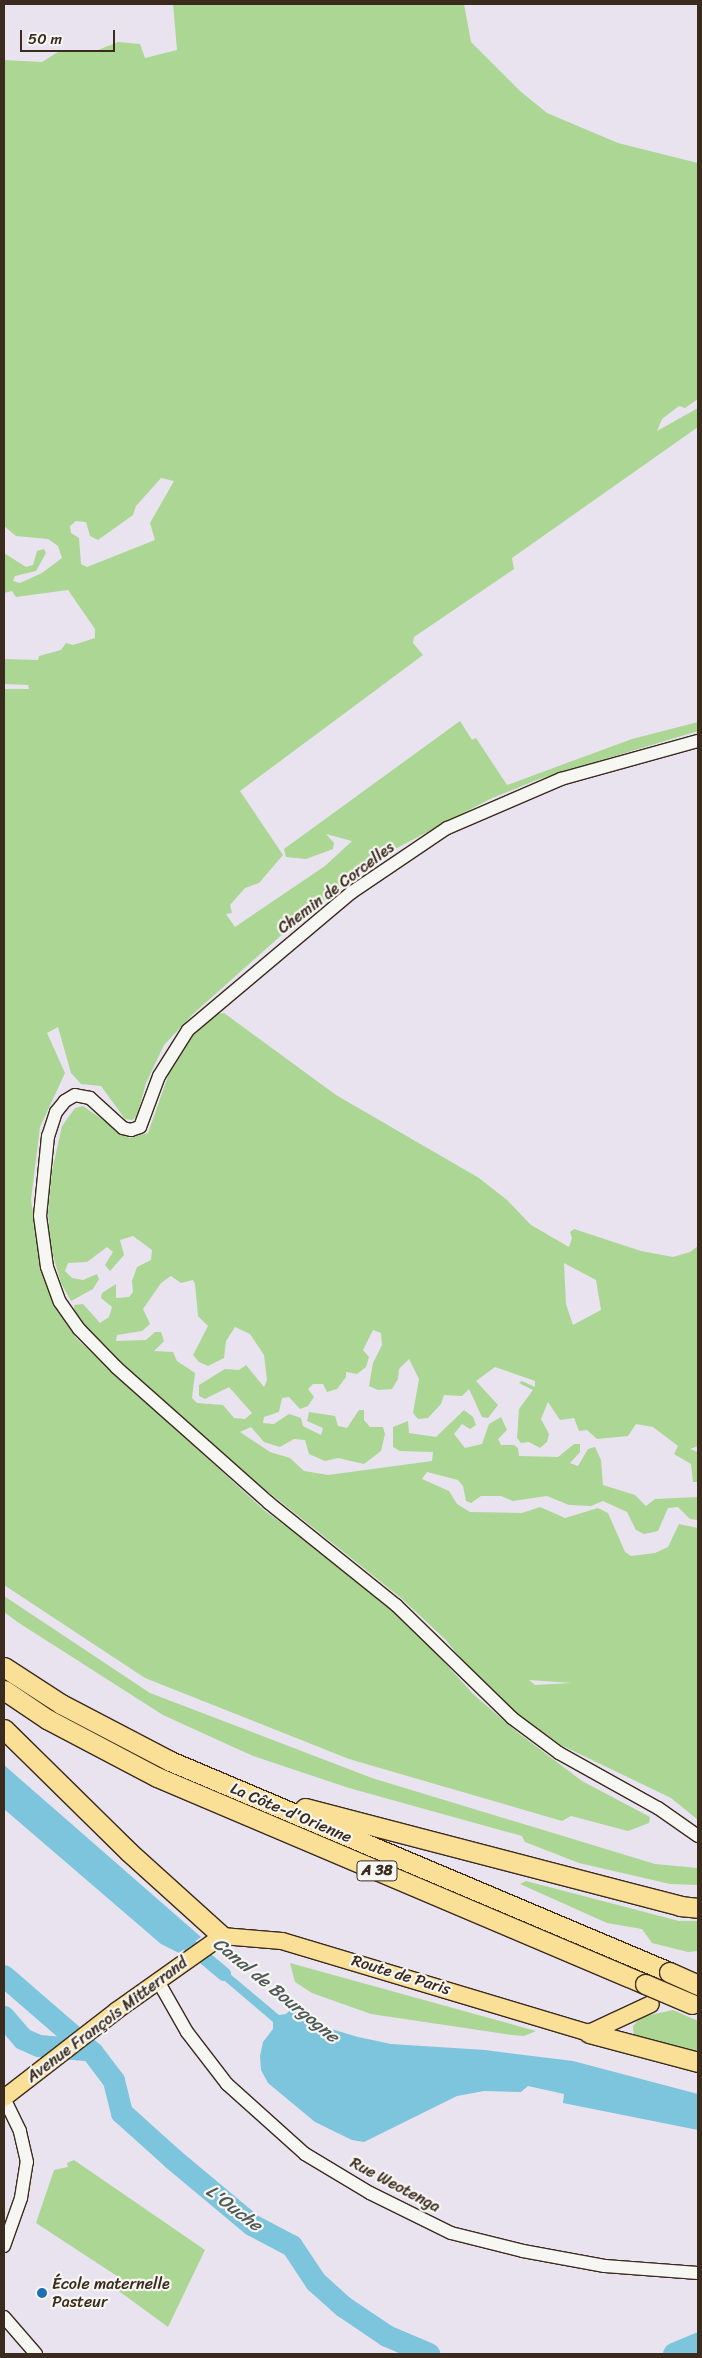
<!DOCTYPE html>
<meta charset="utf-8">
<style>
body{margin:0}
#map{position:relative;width:702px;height:2358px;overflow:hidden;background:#e8e3ee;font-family:Sriracha,sans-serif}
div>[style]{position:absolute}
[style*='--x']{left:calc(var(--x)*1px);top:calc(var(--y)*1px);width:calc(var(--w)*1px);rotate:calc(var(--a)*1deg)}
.green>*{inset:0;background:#acd694}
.water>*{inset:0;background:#7cc5dc}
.canal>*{height:14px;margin:-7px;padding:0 7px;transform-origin:7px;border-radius:7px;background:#7cc5dc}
.river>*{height:22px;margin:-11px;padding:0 11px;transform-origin:11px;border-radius:11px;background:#7cc5dc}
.roads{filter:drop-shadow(1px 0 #3b2a1e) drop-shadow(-1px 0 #3b2a1e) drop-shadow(0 1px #3b2a1e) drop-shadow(0 -1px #3b2a1e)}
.minor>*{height:12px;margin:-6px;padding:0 6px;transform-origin:6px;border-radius:6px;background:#f6f6f2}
.major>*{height:16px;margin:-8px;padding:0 8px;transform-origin:8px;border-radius:8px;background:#fadf96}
.highway>*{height:19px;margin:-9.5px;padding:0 9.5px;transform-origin:9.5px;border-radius:9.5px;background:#fadf96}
.bridges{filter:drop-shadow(1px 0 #3b2a1e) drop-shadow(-1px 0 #3b2a1e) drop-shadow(0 1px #3b2a1e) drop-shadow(0 -1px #3b2a1e)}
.highway-bridge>*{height:19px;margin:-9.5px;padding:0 9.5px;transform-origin:9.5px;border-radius:9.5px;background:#fadf96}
.dots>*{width:14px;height:14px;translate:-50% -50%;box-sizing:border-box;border:2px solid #f6f6f2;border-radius:50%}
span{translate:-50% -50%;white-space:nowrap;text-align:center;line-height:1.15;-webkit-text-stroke:4.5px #f6f6f2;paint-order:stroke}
.shield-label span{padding:1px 4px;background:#f6f6f2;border:1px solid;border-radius:4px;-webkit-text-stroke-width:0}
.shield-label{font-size:15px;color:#3b2a1e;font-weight:700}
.street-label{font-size:16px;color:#3b2a1e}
.poi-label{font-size:16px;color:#3b2a1e}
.left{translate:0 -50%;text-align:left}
.water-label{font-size:18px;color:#4e5857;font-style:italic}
.frame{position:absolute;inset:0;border:5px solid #3b2a1e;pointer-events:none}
.scale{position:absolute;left:20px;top:30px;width:95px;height:22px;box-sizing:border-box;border:2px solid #3b2a1e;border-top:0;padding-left:6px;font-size:15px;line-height:18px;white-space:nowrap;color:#3b2a1e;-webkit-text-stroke:4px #f6f6f2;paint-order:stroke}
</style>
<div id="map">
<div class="green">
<div style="clip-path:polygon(evenodd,173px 4px,464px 4px,471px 42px,520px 91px,547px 113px,618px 143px,698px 163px,698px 399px,685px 408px,679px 406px,662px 419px,657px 431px,698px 408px,698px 427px,512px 558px,514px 569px,414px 637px,413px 643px,423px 655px,240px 791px,283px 855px,259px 883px,245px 888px,230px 905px,232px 913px,226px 914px,235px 927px,325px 866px,352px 841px,326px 834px,334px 843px,333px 849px,306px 859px,286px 857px,284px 849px,460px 721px,472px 740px,476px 738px,507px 785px,632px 739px,698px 722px,698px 731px,539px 779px,490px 799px,395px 849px,304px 915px,193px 1014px,164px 1045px,146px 1083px,137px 1116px,132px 1120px,125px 1119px,101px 1086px,81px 1084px,71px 1073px,58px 1027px,47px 1033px,65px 1073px,40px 1127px,31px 1200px,42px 1270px,55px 1304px,76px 1338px,265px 1511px,320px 1551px,417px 1632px,473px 1694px,517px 1732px,582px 1781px,650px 1817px,649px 1823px,628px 1831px,571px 1816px,562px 1821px,349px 1759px,145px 1678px,4px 1585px,4px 689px,29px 689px,28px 685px,4px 684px,4px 659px,38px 660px,39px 656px,61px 650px,66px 643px,73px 645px,95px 638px,95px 629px,68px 590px,16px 597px,12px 591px,4px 593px,4px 553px,26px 567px,33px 565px,37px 551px,44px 549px,46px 553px,36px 571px,15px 576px,13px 581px,20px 583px,42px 573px,62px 558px,58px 546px,48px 539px,16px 536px,4px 526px,4px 60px,42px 62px,58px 52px,98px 50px,118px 42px,140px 44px,145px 58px,177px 50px,173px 4px,161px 478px,174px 481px,150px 523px,155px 540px,87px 567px,81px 564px,79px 538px,71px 533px,70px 526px,76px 521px,86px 522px,90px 536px,98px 540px,133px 515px,136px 506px,161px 478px)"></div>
<div style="clip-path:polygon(evenodd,224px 1013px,336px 1095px,479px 1178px,507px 1200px,531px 1225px,569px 1247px,572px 1238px,570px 1232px,574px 1229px,641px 1251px,673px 1257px,690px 1252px,698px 1246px,698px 1446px,690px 1449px,698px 1452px,698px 1482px,693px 1482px,691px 1464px,674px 1454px,678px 1446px,653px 1427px,636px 1424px,628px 1436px,597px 1439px,587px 1430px,579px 1431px,574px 1418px,560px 1420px,548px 1402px,541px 1419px,549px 1434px,547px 1442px,540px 1448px,529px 1442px,521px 1443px,517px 1438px,519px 1409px,533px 1390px,519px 1383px,522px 1381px,535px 1387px,535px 1381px,495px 1367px,476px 1381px,498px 1405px,488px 1418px,482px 1417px,469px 1389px,462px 1396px,444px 1395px,441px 1404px,428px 1418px,418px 1419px,413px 1413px,419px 1379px,409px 1359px,399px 1369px,398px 1379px,392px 1389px,378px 1390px,369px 1386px,373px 1363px,382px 1345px,381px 1333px,373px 1330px,363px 1350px,369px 1357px,366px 1367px,357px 1374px,346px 1372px,346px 1377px,337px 1389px,327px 1392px,323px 1384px,313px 1384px,308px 1389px,314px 1397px,308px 1406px,300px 1409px,289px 1397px,282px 1398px,279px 1412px,264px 1417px,263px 1423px,274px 1424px,289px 1414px,301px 1418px,303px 1426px,321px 1435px,323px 1428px,307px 1421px,309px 1412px,335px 1416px,338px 1426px,347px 1428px,359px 1410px,364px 1410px,364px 1420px,370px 1427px,383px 1427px,385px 1434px,381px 1451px,364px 1464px,338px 1458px,325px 1461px,309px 1454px,305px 1440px,294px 1439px,280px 1447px,264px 1442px,251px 1427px,240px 1432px,270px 1452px,290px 1458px,304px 1471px,328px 1475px,432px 1461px,433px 1452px,400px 1451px,393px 1447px,393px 1427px,408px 1421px,409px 1433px,436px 1437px,464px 1410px,473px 1417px,476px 1425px,470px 1429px,462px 1424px,454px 1434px,465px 1448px,482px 1444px,489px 1424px,501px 1417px,507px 1430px,498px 1439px,501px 1445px,514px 1445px,518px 1448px,519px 1456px,558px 1457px,574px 1444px,580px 1444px,580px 1452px,570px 1463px,578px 1466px,588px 1449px,595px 1447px,601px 1460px,603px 1485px,635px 1495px,646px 1506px,655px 1499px,698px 1497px,698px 1520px,690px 1519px,678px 1507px,668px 1508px,658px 1531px,644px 1534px,636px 1530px,627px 1512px,603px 1501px,591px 1506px,569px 1505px,547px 1496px,513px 1501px,501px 1496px,481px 1496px,471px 1503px,466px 1501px,463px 1486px,458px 1480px,427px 1472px,422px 1479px,449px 1491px,457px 1504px,470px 1512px,522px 1513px,540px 1507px,565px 1518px,598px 1508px,608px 1513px,625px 1552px,631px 1556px,655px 1553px,668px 1547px,679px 1524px,698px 1528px,698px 1820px,671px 1798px,561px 1745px,510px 1708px,475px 1677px,446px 1640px,401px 1598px,226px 1458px,82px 1326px,75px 1315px,74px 1305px,83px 1304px,100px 1323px,109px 1317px,112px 1307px,101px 1298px,102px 1293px,116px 1284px,116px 1298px,129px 1297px,133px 1292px,132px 1281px,137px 1267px,151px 1260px,152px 1250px,133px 1236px,120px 1240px,124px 1255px,110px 1271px,105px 1265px,113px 1252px,107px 1247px,87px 1262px,68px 1263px,65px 1271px,72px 1278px,83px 1280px,97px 1274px,99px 1279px,93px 1289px,71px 1301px,61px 1283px,50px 1245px,48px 1211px,52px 1171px,62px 1126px,75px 1108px,83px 1106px,129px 1138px,148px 1133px,172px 1065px,187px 1041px,216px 1014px,224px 1013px,564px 1263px,596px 1280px,601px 1310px,573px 1325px,566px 1304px,564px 1263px,224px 1013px,171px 1276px,181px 1283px,193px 1280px,195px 1284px,198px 1316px,208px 1326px,193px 1355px,199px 1362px,208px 1366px,224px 1358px,226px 1341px,235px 1327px,250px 1334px,264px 1355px,267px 1380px,264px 1387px,246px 1365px,239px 1370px,225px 1369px,199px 1385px,199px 1396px,205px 1399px,229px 1387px,252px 1413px,245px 1419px,234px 1418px,223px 1405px,197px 1403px,192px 1398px,195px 1373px,177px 1361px,173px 1352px,154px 1351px,164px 1341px,161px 1332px,155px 1332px,146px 1340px,116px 1341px,117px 1335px,142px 1331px,150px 1324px,143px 1309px,161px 1283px,171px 1276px,224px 1013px,529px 1680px,572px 1683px,535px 1685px,529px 1680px)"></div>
<div style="clip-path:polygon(4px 1596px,150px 1693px,372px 1778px,655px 1864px,698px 1868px,698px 1885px,670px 1884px,579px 1863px,525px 1842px,522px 1836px,349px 1788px,253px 1756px,163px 1715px,19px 1623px,4px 1612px)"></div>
<div style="clip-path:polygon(526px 1881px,679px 1921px,698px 1921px,698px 1951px,688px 1952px,652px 1943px,642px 1929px,607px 1923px,520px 1884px)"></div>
<div style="clip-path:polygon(290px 1963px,536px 2031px,524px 2036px,512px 2035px,371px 2014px,312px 1993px,295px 1982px)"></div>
<div style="clip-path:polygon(673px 2010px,698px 2021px,698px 2054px,634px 2039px,633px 2026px,641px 2017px)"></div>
<div style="clip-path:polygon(74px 2160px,205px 2250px,168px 2327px,116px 2289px,120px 2278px,36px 2223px,54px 2170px,68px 2167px,67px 2163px)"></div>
</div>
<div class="water">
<div style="clip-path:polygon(4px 1765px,201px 1937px,179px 1953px,161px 1944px,4px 1809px)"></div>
<div style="clip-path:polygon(211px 1958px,279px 2015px,286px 2014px,291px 2009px,328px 2028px,358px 2037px,391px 2044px,485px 2050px,573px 2061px,698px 2094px,698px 2130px,563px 2103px,564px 2094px,528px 2086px,521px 2092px,484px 2091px,457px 2096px,364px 2142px,352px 2140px,315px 2122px,268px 2083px,261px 2070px,260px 2056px,263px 2042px,273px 2029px,273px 2022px,206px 1965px,211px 1963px)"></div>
</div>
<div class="canal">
<div style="--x:175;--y:1933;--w:64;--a:39.9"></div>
</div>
<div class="river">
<div style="--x:4;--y:1976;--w:118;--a:40.9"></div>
<div style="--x:93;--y:2053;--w:35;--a:53"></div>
<div style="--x:114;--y:2081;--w:33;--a:76"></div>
<div style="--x:122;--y:2113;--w:69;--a:42"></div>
<div style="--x:173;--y:2159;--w:103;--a:39.9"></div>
<div style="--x:252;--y:2225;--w:45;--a:27.7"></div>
<div style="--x:292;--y:2246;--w:43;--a:56.3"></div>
<div style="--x:316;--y:2282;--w:38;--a:42"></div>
<div style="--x:344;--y:2307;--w:52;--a:34"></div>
<div style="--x:387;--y:2336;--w:46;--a:23.2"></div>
<div style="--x:4;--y:2017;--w:29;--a:49"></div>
<div style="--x:23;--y:2039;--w:17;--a:24"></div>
<div style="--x:39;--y:2046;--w:47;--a:4.9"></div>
<div style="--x:674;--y:2354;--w:26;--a:-23"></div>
</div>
<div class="roads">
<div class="minor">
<div style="--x:698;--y:741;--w:142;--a:164.5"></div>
<div style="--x:561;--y:779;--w:124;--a:156.7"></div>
<div style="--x:447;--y:828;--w:115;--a:146"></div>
<div style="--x:352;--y:892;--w:214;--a:139.9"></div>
<div style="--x:188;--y:1030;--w:54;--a:122.2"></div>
<div style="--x:159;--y:1076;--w:54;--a:110.4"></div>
<div style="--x:140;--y:1127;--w:9;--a:162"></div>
<div style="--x:131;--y:1130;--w:8;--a:-166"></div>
<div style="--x:123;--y:1128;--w:45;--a:-137.7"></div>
<div style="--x:90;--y:1098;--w:15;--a:-169"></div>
<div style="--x:75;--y:1095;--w:12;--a:149"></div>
<div style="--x:65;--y:1101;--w:14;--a:129"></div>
<div style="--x:56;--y:1112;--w:25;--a:108"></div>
<div style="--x:48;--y:1136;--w:80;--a:95.7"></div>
<div style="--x:40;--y:1216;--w:51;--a:82.2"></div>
<div style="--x:47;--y:1267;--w:37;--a:70"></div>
<div style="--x:60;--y:1302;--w:33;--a:55"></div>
<div style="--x:79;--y:1329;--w:54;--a:45.7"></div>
<div style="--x:117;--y:1368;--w:203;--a:41.6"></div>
<div style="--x:269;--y:1503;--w:163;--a:38.8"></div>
<div style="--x:396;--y:1605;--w:162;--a:44.2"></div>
<div style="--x:512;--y:1718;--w:59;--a:36.7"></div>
<div style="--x:559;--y:1753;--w:113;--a:29.1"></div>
<div style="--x:658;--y:1808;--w:49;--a:35"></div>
<div style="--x:158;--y:1981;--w:59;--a:60.4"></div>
<div style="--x:187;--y:2032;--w:66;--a:52.4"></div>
<div style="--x:227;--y:2084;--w:105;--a:41.9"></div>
<div style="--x:305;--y:2154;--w:76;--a:31"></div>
<div style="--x:370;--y:2193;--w:90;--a:26.3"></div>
<div style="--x:451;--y:2233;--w:74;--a:14"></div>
<div style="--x:523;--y:2251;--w:83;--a:10.4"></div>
<div style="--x:605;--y:2266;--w:93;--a:4.3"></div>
<div style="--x:4;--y:2246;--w:51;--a:-70.5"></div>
<div style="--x:21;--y:2198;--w:36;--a:-81"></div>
<div style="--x:27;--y:2162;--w:32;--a:-103"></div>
<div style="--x:20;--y:2131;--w:37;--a:-116"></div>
<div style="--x:4;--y:2317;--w:49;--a:49.1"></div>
</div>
<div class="major">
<div style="--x:4;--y:2098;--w:142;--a:-37.8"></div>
<div style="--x:116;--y:2011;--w:130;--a:-35.3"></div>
<div style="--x:222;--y:1936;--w:60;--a:4.8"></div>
<div style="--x:282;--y:1941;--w:320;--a:16.7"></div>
<div style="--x:589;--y:2033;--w:68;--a:-25.1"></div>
</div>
<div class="highway">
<div style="--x:4;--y:1667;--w:68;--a:33"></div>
<div style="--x:61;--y:1704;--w:123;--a:27.6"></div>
<div style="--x:170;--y:1761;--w:542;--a:22.92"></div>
<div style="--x:4;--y:1690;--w:52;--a:34"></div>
<div style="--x:47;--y:1719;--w:124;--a:27.8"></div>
<div style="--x:157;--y:1777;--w:530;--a:22.99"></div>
<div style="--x:4;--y:1729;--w:175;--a:44.5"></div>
<div style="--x:129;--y:1852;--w:125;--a:42.1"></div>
<div style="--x:305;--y:1808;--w:388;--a:14.6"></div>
<div style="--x:680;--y:1906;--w:18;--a:6"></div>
<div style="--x:589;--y:2033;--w:113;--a:14.9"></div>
</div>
</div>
<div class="bridges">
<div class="highway-bridge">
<div style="--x:669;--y:1972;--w:32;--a:24"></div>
<div style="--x:645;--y:1984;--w:51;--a:23.1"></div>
</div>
</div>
<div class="dots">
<div style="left:42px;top:2293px;background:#1f6fb2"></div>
</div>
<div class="shield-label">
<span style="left:377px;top:1871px">A 38</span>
</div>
<div class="street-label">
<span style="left:336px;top:888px;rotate:-37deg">Chemin de Corcelles</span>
<span style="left:291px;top:1813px;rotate:23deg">La Côte-d'Orienne</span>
<span style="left:401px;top:1975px;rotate:17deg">Route de Paris</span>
<span style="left:107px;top:2020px;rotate:-37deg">Avenue François Mitterrand</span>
<span style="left:395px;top:2185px;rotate:28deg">Rue Weotenga</span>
</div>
<div class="poi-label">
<span class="left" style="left:52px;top:2293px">École maternelle<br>Pasteur</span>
</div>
<div class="water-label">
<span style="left:276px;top:1990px;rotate:39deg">Canal de Bourgogne</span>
<span style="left:234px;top:2208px;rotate:37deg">L'Ouche</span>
</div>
<div class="frame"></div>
<div class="scale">50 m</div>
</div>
